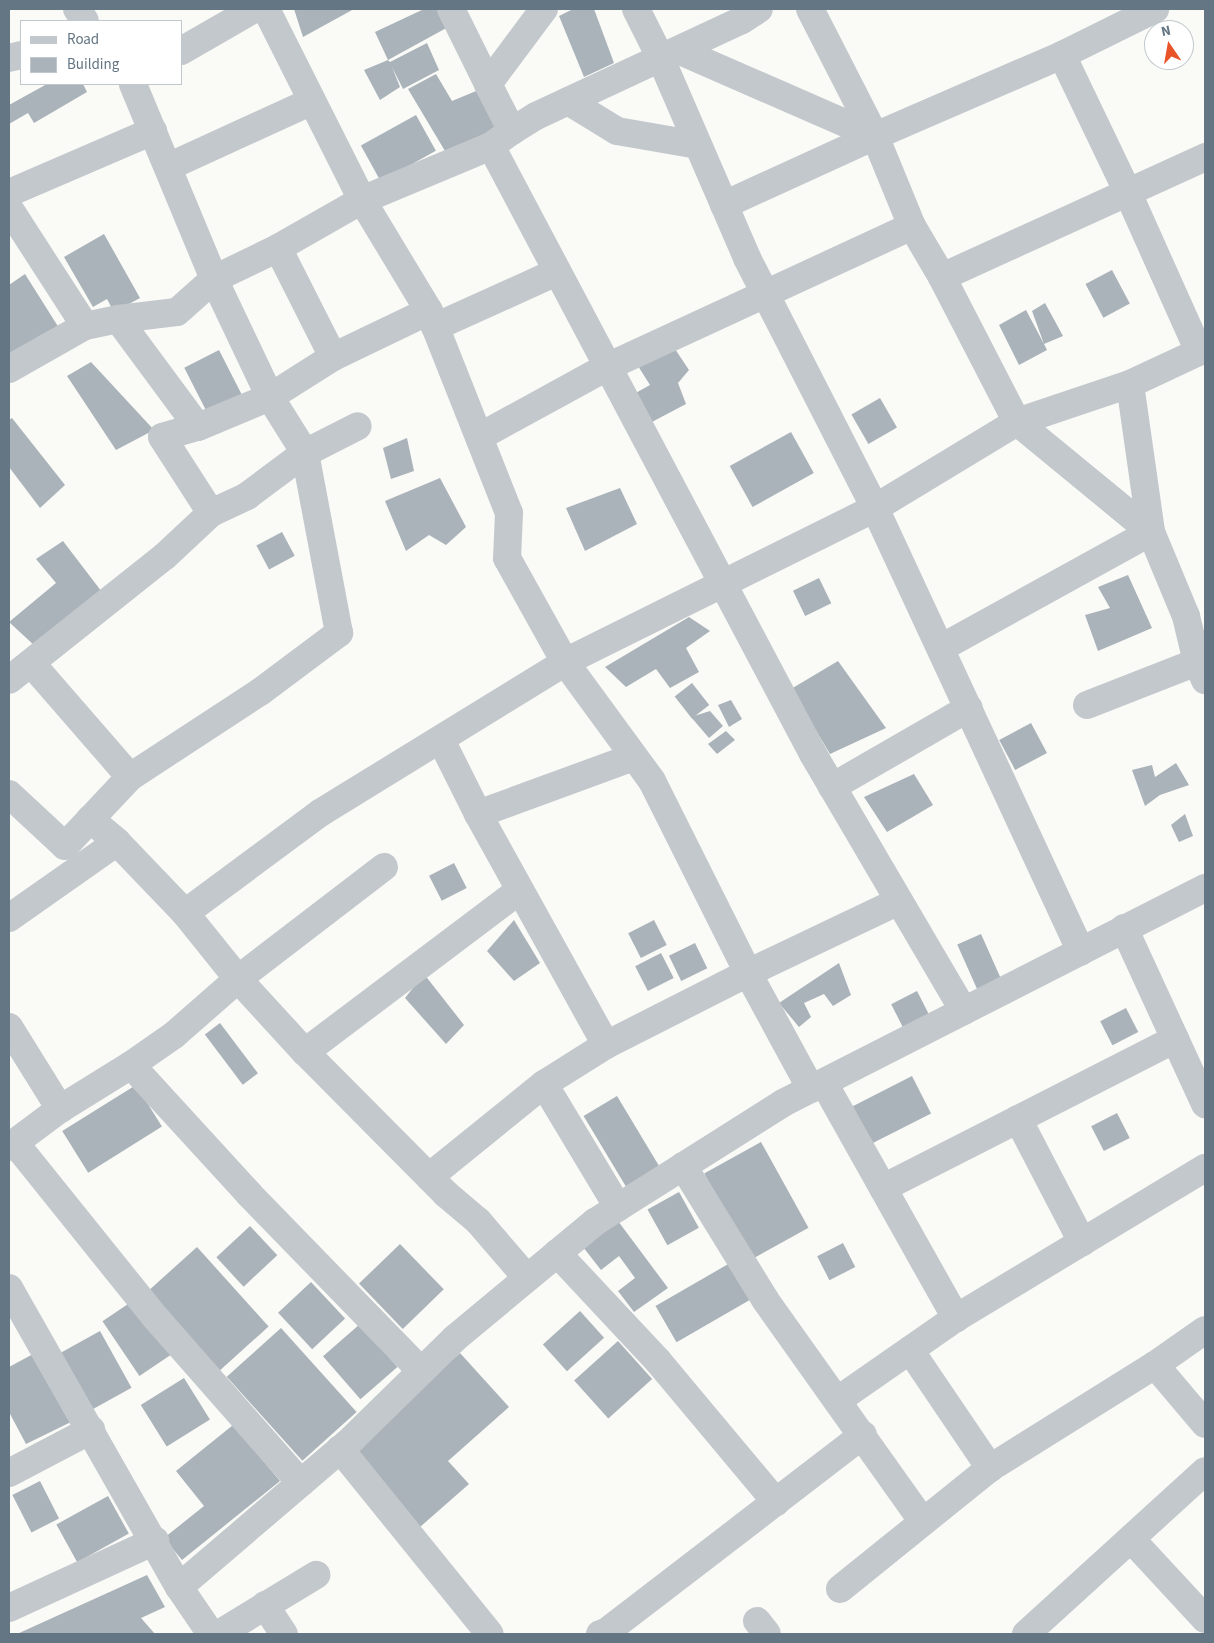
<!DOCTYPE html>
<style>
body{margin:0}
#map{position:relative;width:1214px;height:1643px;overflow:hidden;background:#fafaf7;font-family:"Source Sans 3",sans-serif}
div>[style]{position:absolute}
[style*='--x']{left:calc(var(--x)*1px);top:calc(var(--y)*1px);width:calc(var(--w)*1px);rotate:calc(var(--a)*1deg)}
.building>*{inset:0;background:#aab3b9;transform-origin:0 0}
.minor>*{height:28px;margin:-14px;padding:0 14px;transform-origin:14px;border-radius:14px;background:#c3c8cc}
span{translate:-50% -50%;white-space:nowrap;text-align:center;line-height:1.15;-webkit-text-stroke:5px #fff;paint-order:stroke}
.frame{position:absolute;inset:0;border:10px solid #647683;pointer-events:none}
.legend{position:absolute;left:20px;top:20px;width:162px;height:65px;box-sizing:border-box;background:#fff;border:1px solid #c1c8cd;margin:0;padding:6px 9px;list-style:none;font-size:15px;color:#647683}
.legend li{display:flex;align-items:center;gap:10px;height:25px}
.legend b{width:25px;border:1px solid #c1c8cd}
.north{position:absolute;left:1144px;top:20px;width:50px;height:50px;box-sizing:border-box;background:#fff;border:1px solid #c1c8cd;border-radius:50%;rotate:348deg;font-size:14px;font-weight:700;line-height:20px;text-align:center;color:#647683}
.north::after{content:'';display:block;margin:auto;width:18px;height:22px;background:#e95328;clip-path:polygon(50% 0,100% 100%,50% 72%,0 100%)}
</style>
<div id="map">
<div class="building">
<div style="clip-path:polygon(294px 9px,354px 9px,303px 37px)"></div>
<div style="clip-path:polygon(424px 9px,441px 9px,450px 26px,388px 60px,375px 32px)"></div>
<div style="clip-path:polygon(573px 9px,594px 9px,614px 63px,584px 77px,559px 16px)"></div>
<div style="clip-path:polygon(427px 43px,439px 70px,403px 89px,392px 67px,400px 87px,380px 100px,364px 70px,388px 60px,390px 62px)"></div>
<div style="clip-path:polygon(436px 74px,452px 101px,481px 89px,500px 128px,445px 151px,408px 89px)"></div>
<div style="clip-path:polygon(47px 84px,83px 84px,87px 92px,34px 123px,28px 113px,9px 124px,9px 105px)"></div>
<div style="left:416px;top:115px;width:41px;height:63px;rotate:61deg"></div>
<div style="clip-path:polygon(104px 234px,140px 298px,114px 312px,107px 299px,93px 307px,64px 257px)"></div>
<div style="left:1112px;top:270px;width:38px;height:30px;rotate:62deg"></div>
<div style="clip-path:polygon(25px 274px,59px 328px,9px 360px,9px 285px)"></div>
<div style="clip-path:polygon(1045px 303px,1063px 336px,1044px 344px,1047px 350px,1019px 365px,999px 325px,1026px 310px,1044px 344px,1032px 311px)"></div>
<div style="clip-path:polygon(675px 349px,689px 370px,678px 383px,686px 404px,650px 423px,632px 395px,650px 385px,638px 366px)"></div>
<div style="left:219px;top:350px;width:54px;height:39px;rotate:63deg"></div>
<div style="clip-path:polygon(91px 362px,154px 430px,116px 450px,67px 376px)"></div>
<div style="left:880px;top:398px;width:34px;height:33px;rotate:60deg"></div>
<div style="clip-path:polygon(12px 418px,65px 485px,40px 508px,9px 467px,9px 420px)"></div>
<div style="left:791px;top:432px;width:47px;height:70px;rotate:61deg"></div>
<div style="clip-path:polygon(407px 438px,414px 471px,391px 479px,383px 448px)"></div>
<div style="clip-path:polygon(440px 478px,466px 527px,446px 545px,429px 535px,406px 551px,385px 501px)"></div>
<div style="clip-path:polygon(620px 488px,637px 524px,585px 551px,566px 508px)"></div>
<div style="left:282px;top:532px;width:27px;height:29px;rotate:62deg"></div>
<div style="clip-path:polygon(63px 541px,105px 596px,36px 647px,9px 622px,56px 583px,36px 559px)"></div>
<div style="clip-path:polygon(1128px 575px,1152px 628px,1098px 651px,1085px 615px,1110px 608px,1098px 587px)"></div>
<div style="left:819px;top:578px;width:28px;height:29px;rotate:64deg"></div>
<div style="clip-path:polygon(689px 617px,710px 631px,686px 648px,699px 672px,670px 688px,656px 669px,626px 687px,605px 667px)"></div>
<div style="clip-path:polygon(838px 661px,886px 728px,830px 754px,791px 689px)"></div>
<div style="left:692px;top:683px;width:28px;height:22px;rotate:52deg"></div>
<div style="clip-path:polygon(731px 700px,742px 719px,729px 727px,718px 705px)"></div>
<div style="clip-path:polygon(710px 711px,723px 726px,709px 738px,691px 717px)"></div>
<div style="left:1031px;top:723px;width:34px;height:36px;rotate:62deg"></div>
<div style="clip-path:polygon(726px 731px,735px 740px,717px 754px,708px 744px)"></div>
<div style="clip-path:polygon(1176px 763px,1189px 785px,1160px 795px,1145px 806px,1132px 770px,1152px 765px,1155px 777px)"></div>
<div style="clip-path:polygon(914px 774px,933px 805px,887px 832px,864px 797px)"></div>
<div style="clip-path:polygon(1185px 814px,1193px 836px,1179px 842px,1171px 825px)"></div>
<div style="left:454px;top:863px;width:28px;height:28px;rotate:63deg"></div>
<div style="clip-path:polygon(514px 920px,540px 963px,514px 981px,487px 951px)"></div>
<div style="left:654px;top:920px;width:28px;height:29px;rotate:63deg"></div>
<div style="left:981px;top:934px;width:49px;height:26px;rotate:66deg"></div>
<div style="left:695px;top:943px;width:28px;height:29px;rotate:64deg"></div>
<div style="left:661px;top:953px;width:28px;height:29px;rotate:63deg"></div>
<div style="clip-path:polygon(839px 963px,851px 995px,833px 1006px,824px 994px,804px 1003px,811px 1017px,799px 1027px,779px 1003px)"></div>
<div style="clip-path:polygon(424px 974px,464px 1025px,446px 1044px,405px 998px)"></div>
<div style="left:917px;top:991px;width:27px;height:29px;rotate:63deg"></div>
<div style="left:1126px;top:1008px;width:27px;height:29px;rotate:63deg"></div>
<div style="left:220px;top:1023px;width:63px;height:19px;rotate:53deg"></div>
<div style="left:912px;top:1076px;width:42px;height:67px;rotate:63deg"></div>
<div style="left:136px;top:1085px;width:49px;height:87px;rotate:58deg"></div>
<div style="left:617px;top:1096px;width:82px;height:39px;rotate:59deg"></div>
<div style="left:1117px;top:1113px;width:28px;height:29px;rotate:63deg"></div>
<div style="left:761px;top:1142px;width:98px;height:65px;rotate:61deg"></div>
<div style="left:679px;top:1192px;width:41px;height:36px;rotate:61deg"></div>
<div style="clip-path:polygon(618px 1221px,668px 1288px,634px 1312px,618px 1291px,635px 1278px,619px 1256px,601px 1270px,583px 1247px)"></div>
<div style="left:250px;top:1226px;width:40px;height:46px;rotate:47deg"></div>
<div style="left:843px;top:1243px;width:27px;height:29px;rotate:63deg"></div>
<div style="left:400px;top:1244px;width:63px;height:57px;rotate:46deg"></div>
<div style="left:197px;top:1247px;width:107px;height:69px;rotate:48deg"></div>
<div style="left:730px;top:1263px;width:42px;height:86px;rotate:60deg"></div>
<div style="left:311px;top:1282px;width:50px;height:45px;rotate:47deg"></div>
<div style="left:134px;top:1300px;width:66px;height:38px;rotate:56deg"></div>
<div style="left:580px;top:1311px;width:36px;height:50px;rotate:48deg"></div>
<div style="left:360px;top:1324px;width:57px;height:49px;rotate:49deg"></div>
<div style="left:281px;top:1328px;width:113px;height:73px;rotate:48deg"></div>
<div style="left:100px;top:1331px;width:65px;height:48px;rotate:61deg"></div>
<div style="left:618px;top:1341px;width:51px;height:59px;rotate:48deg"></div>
<div style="clip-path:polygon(35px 1353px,71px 1422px,26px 1444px,9px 1412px,9px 1367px)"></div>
<div style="clip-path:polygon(460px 1353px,509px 1407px,448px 1461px,469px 1484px,420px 1527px,351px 1450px)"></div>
<div style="left:184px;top:1378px;width:49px;height:51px;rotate:58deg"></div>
<div style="clip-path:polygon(233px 1425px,280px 1481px,182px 1560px,164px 1538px,204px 1506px,176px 1471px)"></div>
<div style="left:40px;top:1481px;width:42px;height:31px;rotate:63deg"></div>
<div style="left:108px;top:1496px;width:43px;height:59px;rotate:61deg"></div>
<div style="clip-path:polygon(147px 1575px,165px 1607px,141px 1618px,155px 1634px,17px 1634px)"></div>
</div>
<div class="minor">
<div style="--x:77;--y:9;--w:14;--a:56"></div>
<div style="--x:266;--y:9;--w:214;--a:63.3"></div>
<div style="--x:362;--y:200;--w:130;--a:58.9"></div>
<div style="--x:429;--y:311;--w:217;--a:68.4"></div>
<div style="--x:509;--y:513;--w:45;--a:92.5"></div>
<div style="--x:507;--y:558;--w:119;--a:60.9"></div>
<div style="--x:565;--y:662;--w:147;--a:53.8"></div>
<div style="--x:652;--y:781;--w:215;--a:63.4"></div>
<div style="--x:748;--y:973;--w:132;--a:61.5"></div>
<div style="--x:451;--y:9;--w:84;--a:63.7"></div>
<div style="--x:636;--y:9;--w:56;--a:63.4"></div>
<div style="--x:661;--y:59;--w:217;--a:66.6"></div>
<div style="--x:747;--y:258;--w:281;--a:62.9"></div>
<div style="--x:875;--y:508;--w:489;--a:65.1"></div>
<div style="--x:810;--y:9;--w:143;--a:62.9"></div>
<div style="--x:875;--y:136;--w:97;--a:67.7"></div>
<div style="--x:912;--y:226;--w:59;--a:59.5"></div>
<div style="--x:942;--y:277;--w:163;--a:62.7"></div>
<div style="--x:1017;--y:422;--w:173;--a:39.4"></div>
<div style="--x:1151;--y:532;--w:240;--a:151.1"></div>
<div style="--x:181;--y:51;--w:84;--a:-29.9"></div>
<div style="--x:680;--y:51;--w:213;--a:23.6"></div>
<div style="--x:1062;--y:55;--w:153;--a:64.4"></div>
<div style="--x:1128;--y:193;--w:174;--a:65.9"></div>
<div style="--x:9;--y:58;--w:12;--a:-14"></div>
<div style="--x:568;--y:101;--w:57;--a:31.5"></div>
<div style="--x:617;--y:131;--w:82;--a:9.8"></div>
<div style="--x:512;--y:131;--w:28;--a:-32"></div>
<div style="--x:536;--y:116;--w:227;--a:-25"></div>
<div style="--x:742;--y:20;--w:20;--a:-33"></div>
<div style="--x:491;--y:146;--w:688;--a:62.09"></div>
<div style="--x:813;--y:754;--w:298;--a:59.6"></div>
<div style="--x:168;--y:167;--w:158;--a:-24.6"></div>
<div style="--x:9;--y:193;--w:157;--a:-23.3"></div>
<div style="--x:724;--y:205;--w:166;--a:-24.6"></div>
<div style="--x:875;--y:136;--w:204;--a:-23.4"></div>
<div style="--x:1062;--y:55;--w:104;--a:-26.3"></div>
<div style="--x:9;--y:208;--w:140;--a:57.2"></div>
<div style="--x:278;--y:248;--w:122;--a:63.2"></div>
<div style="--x:942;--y:277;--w:289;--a:-24.5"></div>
<div style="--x:118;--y:319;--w:134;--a:53.5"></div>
<div style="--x:435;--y:327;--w:134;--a:-24.3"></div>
<div style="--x:9;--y:369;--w:87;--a:-29.5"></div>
<div style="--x:85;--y:326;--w:34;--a:-12"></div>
<div style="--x:118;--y:319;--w:59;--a:-6.8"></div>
<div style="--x:177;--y:312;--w:50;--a:-41.7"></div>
<div style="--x:214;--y:279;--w:71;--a:-25.8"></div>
<div style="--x:278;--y:248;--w:97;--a:-29.7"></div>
<div style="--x:362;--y:200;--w:140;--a:-22.7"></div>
<div style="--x:491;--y:146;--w:26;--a:-36"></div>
<div style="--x:512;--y:131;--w:53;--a:-117.1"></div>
<div style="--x:488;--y:84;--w:94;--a:-53.3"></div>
<div style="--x:1130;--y:384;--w:149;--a:81.9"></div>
<div style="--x:1151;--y:532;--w:91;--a:67.4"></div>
<div style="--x:1186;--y:616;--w:47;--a:76.6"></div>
<div style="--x:1197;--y:662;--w:20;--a:66"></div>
<div style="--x:479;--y:437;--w:146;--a:-28.7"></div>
<div style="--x:607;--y:367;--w:336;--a:-24.8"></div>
<div style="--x:211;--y:513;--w:90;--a:-122.8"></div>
<div style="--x:162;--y:437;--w:37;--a:-16"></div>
<div style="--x:198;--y:427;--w:78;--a:-22.6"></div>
<div style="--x:270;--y:397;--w:75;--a:-32.4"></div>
<div style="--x:333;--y:357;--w:106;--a:-25.6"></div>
<div style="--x:31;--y:663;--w:151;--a:49"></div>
<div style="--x:9;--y:680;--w:199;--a:-38.5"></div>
<div style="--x:165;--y:556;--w:63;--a:-43.1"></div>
<div style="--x:211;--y:513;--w:40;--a:-25"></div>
<div style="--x:247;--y:496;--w:72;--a:-36.6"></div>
<div style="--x:305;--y:453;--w:59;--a:-27"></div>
<div style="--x:1087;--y:705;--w:118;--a:-21.4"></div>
<div style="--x:1197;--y:662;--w:9;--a:-32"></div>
<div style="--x:441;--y:740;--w:83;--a:63.4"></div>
<div style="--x:478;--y:814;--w:264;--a:61"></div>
<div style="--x:832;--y:787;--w:158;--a:-30"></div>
<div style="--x:9;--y:794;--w:76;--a:42.9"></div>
<div style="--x:65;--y:846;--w:95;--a:-46.7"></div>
<div style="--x:130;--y:777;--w:155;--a:-33.2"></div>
<div style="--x:260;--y:692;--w:99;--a:-36.8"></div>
<div style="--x:339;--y:633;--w:183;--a:-100.7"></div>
<div style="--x:305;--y:453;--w:66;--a:-122"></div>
<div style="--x:270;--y:397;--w:131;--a:-115.4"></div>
<div style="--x:214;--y:279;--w:211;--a:-112.6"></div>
<div style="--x:478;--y:814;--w:166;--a:-20.1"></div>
<div style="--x:90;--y:819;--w:35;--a:40"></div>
<div style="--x:117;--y:842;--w:98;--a:46.2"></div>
<div style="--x:185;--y:913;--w:85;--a:51.2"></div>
<div style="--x:238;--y:979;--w:99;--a:47.5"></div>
<div style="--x:305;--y:1052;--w:200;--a:45.2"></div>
<div style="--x:446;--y:1194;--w:42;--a:40.2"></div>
<div style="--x:478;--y:1221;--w:75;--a:49.3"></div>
<div style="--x:185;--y:913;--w:168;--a:-36.5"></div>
<div style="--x:320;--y:813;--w:288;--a:-31.6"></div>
<div style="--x:565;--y:662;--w:346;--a:-26.4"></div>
<div style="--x:875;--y:508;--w:166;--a:-31.2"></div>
<div style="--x:1017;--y:422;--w:119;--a:-18.6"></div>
<div style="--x:1130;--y:384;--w:83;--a:-25"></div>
<div style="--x:9;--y:918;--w:132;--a:-35.1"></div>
<div style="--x:1124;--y:928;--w:194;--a:65.3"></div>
<div style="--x:9;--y:1027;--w:97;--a:58.1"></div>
<div style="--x:305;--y:1052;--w:269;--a:-37"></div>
<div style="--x:131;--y:1065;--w:175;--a:47.5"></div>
<div style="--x:249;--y:1194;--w:247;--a:45.8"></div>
<div style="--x:824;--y:1083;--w:270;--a:60.7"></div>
<div style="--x:544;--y:1084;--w:144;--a:59"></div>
<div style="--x:1018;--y:1119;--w:139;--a:62.5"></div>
<div style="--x:15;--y:1143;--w:223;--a:51.2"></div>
<div style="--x:155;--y:1317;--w:221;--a:48.7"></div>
<div style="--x:9;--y:1147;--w:64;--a:-36.7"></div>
<div style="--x:60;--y:1109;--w:84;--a:-31.8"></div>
<div style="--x:131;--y:1065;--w:52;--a:-34.9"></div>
<div style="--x:174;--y:1035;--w:85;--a:-41.2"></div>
<div style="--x:238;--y:979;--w:184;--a:-37.5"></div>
<div style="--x:683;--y:1166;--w:158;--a:58.4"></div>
<div style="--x:766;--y:1301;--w:271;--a:54.6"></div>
<div style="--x:429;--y:1177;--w:148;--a:-39"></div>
<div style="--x:544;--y:1084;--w:73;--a:-32.2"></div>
<div style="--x:606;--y:1045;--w:159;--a:-26.9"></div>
<div style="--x:748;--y:973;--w:167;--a:-25.5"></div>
<div style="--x:883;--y:1188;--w:328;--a:-27"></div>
<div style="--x:557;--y:1253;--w:148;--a:46.9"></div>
<div style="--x:658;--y:1361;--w:184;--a:50.1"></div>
<div style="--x:9;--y:1288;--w:344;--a:60.4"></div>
<div style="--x:179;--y:1587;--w:57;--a:55.8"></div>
<div style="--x:910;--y:1350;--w:143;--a:55.9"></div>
<div style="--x:1155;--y:1365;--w:77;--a:49.7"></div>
<div style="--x:838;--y:1400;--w:144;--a:-34.8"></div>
<div style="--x:956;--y:1318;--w:291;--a:-31.1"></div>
<div style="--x:340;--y:1449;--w:238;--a:51"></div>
<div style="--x:9;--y:1473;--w:93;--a:-27.7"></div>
<div style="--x:1131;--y:1539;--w:109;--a:47.2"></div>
<div style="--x:179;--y:1587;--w:228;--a:-40.5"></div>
<div style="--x:352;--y:1439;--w:143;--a:-44.4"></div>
<div style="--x:454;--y:1339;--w:183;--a:-39.7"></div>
<div style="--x:595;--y:1222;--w:222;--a:-32.3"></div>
<div style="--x:783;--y:1103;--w:474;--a:-27"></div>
<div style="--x:840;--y:1589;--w:193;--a:-38.9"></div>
<div style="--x:990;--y:1468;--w:195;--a:-32"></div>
<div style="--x:1155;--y:1365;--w:61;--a:-35"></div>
<div style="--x:265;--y:1605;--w:35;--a:57"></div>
<div style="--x:9;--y:1608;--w:161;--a:-24.7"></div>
<div style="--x:757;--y:1621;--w:16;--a:52"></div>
<div style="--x:219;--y:1634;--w:114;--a:-31.3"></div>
<div style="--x:600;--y:1634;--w:6;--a:-18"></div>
<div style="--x:606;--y:1632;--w:324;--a:-37.5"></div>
<div style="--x:1026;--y:1634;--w:242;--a:-42.3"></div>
</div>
<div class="frame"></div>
<ul class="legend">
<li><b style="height:6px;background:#c3c8cc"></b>Road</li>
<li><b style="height:14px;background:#aab3b9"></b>Building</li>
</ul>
<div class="north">N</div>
</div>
